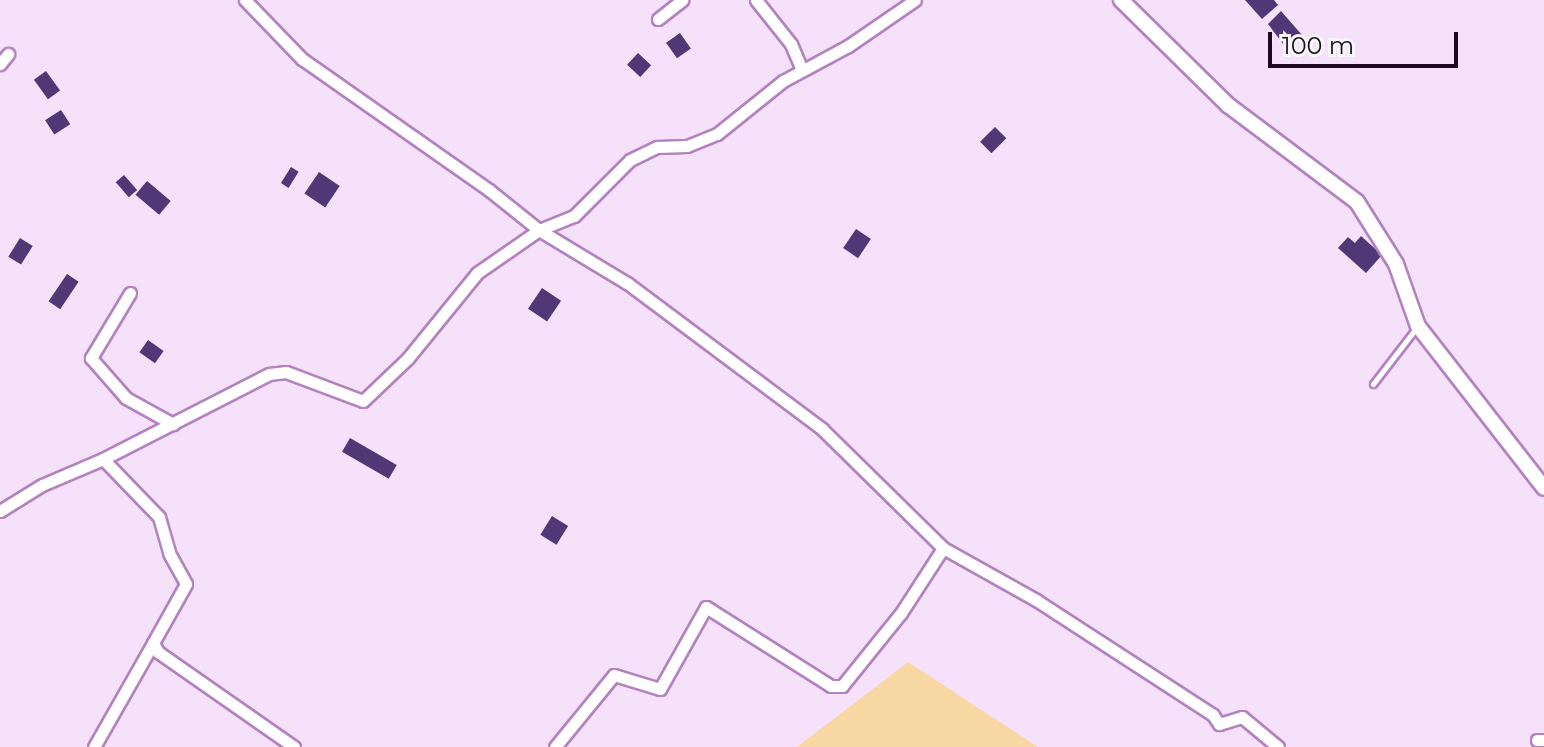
<!DOCTYPE html>
<style>
body{margin:0}
#map{position:relative;width:1544px;height:747px;overflow:hidden;background:#f6e1fb;font-family:Montserrat,sans-serif}
div>[style]{position:absolute}
[style*='--x']{left:calc(var(--x)*1px);top:calc(var(--y)*1px);width:calc(var(--w)*1px);rotate:calc(var(--a)*1deg)}
.green>*{inset:0;background:#f7d7a2}
.building>*{inset:0;background:#4f3875;transform-origin:0 0}
.roads{filter:drop-shadow(2px 0 #b383bf) drop-shadow(-2px 0 #b383bf) drop-shadow(0 2px #b383bf) drop-shadow(0 -2px #b383bf)}
.lane>*{height:5px;margin:-2.5px;padding:0 2.5px;transform-origin:2.5px;border-radius:2.5px;background:#fff}
.street>*{height:11px;margin:-5.5px;padding:0 5.5px;transform-origin:5.5px;border-radius:5.5px;background:#fff}
.secondary>*{height:14px;margin:-7px;padding:0 7px;transform-origin:7px;border-radius:7px;background:#fff}
span{translate:-50% -50%;white-space:nowrap;text-align:center;line-height:1.15;-webkit-text-stroke:8px #f6f6f6;paint-order:stroke}
.scale{position:absolute;left:1268px;top:32px;width:190px;height:36px;box-sizing:border-box;border:4px solid #1d0b22;border-top:0;padding-left:10px;font-size:24px;line-height:28px;white-space:nowrap;color:#1d0b22;-webkit-text-stroke:6px #f6f6f6;paint-order:stroke}
</style>
<div id="map">
<div class="green">
<div style="clip-path:polygon(908px 662px,1038px 747px,797px 747px)"></div>
</div>
<div class="building">
<div style="clip-path:polygon(1245px 0,1274px 0,1278px 5px,1262px 19px)"></div>
<div style="clip-path:polygon(1281px 11px,1302px 35px,1290px 53px,1268px 24px)"></div>
<div style="left:680px;top:33px;width:19px;height:17px;rotate:55deg"></div>
<div style="left:638px;top:53px;width:18px;height:16px;rotate:43deg"></div>
<div style="left:46px;top:71px;width:24px;height:15px;rotate:54deg"></div>
<div style="left:61px;top:110px;width:17px;height:19px;rotate:57deg"></div>
<div style="left:995px;top:127px;width:16px;height:21px;rotate:45deg"></div>
<div style="left:291px;top:167px;width:9px;height:19px;rotate:32deg"></div>
<div style="left:319px;top:172px;width:25px;height:26px;rotate:34deg"></div>
<div style="left:124px;top:175px;width:20px;height:11px;rotate:49deg"></div>
<div style="left:147px;top:181px;width:31px;height:18px;rotate:40deg"></div>
<div style="left:856px;top:229px;width:18px;height:23px;rotate:34deg"></div>
<div style="clip-path:polygon(1361px 236px,1382px 255px,1366px 273px,1338px 248px,1348px 237px,1355px 243px)"></div>
<div style="left:20px;top:238px;width:15px;height:22px;rotate:32deg"></div>
<div style="left:67px;top:274px;width:14px;height:33px;rotate:34deg"></div>
<div style="left:542px;top:288px;width:23px;height:25px;rotate:34deg"></div>
<div style="left:148px;top:340px;width:19px;height:15px;rotate:35deg"></div>
<div style="left:350px;top:438px;width:54px;height:16px;rotate:30deg"></div>
<div style="left:552px;top:516px;width:19px;height:22px;rotate:32deg"></div>
</div>
<div class="roads">
<div class="lane">
<div style="--x:1373;--y:384;--w:72;--a:-52.3"></div>
</div>
<div class="street">
<div style="--x:245;--y:0;--w:82;--a:46"></div>
<div style="--x:302;--y:59;--w:228;--a:35"></div>
<div style="--x:489;--y:190;--w:64;--a:38.7"></div>
<div style="--x:539;--y:230;--w:103;--a:31.1"></div>
<div style="--x:627;--y:283;--w:244;--a:36.8"></div>
<div style="--x:822;--y:429;--w:170;--a:44.5"></div>
<div style="--x:943;--y:548;--w:107;--a:29.2"></div>
<div style="--x:1036;--y:600;--w:211;--a:33"></div>
<div style="--x:1213;--y:715;--w:11;--a:56"></div>
<div style="--x:1219;--y:724;--w:24;--a:-17"></div>
<div style="--x:1242;--y:717;--w:47;--a:39.8"></div>
<div style="--x:756;--y:0;--w:56;--a:51.5"></div>
<div style="--x:791;--y:44;--w:28;--a:67"></div>
<div style="--x:658;--y:19;--w:31;--a:-38"></div>
<div style="--x:0;--y:64;--w:13;--a:-51"></div>
<div style="--x:130;--y:293;--w:76;--a:121"></div>
<div style="--x:91;--y:358;--w:53;--a:48.8"></div>
<div style="--x:126;--y:398;--w:54;--a:29"></div>
<div style="--x:103;--y:459;--w:186;--a:-27.1"></div>
<div style="--x:269;--y:374;--w:17;--a:-7"></div>
<div style="--x:286;--y:372;--w:82;--a:20.6"></div>
<div style="--x:363;--y:401;--w:62;--a:-43.7"></div>
<div style="--x:408;--y:358;--w:109;--a:-50.9"></div>
<div style="--x:477;--y:273;--w:75;--a:-34.7"></div>
<div style="--x:539;--y:230;--w:38;--a:-22"></div>
<div style="--x:574;--y:216;--w:79;--a:-45"></div>
<div style="--x:630;--y:160;--w:30;--a:-26"></div>
<div style="--x:657;--y:147;--w:30;--a:-2"></div>
<div style="--x:687;--y:146;--w:32;--a:-22"></div>
<div style="--x:717;--y:134;--w:85;--a:-38.8"></div>
<div style="--x:783;--y:81;--w:74;--a:-28.3"></div>
<div style="--x:848;--y:46;--w:81;--a:-34.5"></div>
<div style="--x:0;--y:511;--w:49;--a:-31.8"></div>
<div style="--x:42;--y:485;--w:66;--a:-23.1"></div>
<div style="--x:103;--y:459;--w:81;--a:46"></div>
<div style="--x:159;--y:517;--w:37;--a:74"></div>
<div style="--x:169;--y:553;--w:35;--a:61"></div>
<div style="--x:186;--y:584;--w:68;--a:119.2"></div>
<div style="--x:153;--y:643;--w:10;--a:61"></div>
<div style="--x:158;--y:652;--w:166;--a:34.9"></div>
<div style="--x:1537;--y:740;--w:7;--a:0"></div>
<div style="--x:94;--y:747;--w:120;--a:-60.4"></div>
<div style="--x:555;--y:747;--w:93;--a:-50.7"></div>
<div style="--x:614;--y:675;--w:48;--a:16.9"></div>
<div style="--x:660;--y:689;--w:94;--a:-60.7"></div>
<div style="--x:706;--y:607;--w:148;--a:32.3"></div>
<div style="--x:831;--y:686;--w:11;--a:0"></div>
<div style="--x:842;--y:686;--w:94;--a:-51.1"></div>
<div style="--x:901;--y:613;--w:77;--a:-57.1"></div>
</div>
<div class="secondary">
<div style="--x:1121;--y:0;--w:150;--a:44.5"></div>
<div style="--x:1228;--y:105;--w:161;--a:36.9"></div>
<div style="--x:1357;--y:202;--w:73;--a:57.8"></div>
<div style="--x:1396;--y:264;--w:66;--a:70.5"></div>
<div style="--x:1418;--y:326;--w:205;--a:52.1"></div>
</div>
</div>
<div class="scale">100 m</div>
</div>
